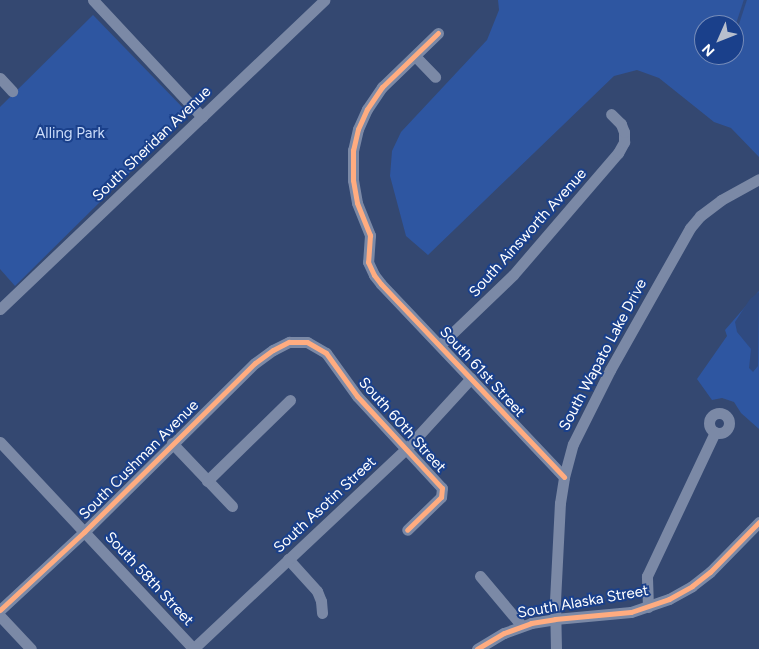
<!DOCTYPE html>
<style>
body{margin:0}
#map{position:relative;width:759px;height:649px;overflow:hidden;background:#344871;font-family:Figtree,sans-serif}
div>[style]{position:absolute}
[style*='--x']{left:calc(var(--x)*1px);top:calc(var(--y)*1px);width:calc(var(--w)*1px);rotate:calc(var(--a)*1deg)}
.green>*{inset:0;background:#2e56a1}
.water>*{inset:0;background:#2f4a80}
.stream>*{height:2.5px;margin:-1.25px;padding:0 1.25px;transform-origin:1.25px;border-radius:1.25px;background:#2f4a80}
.minor>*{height:11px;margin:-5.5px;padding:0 5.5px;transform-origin:5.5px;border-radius:5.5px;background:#7b89a6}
.minor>.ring{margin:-5.5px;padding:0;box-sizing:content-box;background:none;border:11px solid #7b89a6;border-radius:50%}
.cycleway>*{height:5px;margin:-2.5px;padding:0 2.5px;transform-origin:2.5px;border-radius:2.5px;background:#ffac80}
span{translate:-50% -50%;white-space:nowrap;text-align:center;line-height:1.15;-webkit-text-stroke:4px #1a408b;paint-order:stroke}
.park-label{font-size:15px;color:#cadbf9}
.street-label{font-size:15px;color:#fff}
.north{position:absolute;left:694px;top:15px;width:50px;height:50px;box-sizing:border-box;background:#1a408b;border:1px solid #768cb9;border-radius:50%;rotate:226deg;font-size:14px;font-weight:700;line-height:20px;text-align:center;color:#fff}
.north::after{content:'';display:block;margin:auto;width:18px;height:22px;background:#b8bfcd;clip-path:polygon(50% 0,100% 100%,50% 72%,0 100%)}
</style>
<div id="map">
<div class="green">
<div style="clip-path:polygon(evenodd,498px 0,759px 0,759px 157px,731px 128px,714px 122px,659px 78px,637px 70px,614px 76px,428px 255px,406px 236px,390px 176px,392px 151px,401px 132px,487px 40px,499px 10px,498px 0,704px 25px,734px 25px,734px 55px,704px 55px,704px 25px)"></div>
<div style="clip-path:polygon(93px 15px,186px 111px,186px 117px,15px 286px,0 269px,0 107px)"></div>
<div style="clip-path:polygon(759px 291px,759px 429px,741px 413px,734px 402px,722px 398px,712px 400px,697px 379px,727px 336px,725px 330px)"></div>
</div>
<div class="water">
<div style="clip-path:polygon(759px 292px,758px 366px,753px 372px,749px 368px,751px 349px,737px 332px,735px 322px,750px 299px)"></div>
</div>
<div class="stream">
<div style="--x:734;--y:33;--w:35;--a:-72"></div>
<div style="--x:721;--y:62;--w:8;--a:-67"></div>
</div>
<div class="minor">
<div style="--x:93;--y:0;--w:160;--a:47"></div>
<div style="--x:438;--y:33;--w:78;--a:136"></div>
<div style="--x:382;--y:87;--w:27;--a:124"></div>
<div style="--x:367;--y:109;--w:22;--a:114"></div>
<div style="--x:358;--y:129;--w:22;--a:103"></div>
<div style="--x:353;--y:150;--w:30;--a:90"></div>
<div style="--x:353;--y:180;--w:23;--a:80"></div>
<div style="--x:357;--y:203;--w:35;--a:68"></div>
<div style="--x:370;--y:235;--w:27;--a:94"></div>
<div style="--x:368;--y:262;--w:14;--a:65"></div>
<div style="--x:374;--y:275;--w:11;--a:52"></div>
<div style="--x:381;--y:284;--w:266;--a:46.5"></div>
<div style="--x:415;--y:56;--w:29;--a:46"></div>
<div style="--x:0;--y:78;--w:18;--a:47"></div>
<div style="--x:0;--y:309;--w:448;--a:-43.6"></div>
<div style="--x:440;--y:345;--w:101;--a:-43.8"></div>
<div style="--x:513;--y:275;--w:161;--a:-49.3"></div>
<div style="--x:618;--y:153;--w:13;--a:-61"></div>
<div style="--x:624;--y:142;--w:10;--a:-90"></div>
<div style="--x:624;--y:132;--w:9;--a:-111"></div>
<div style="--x:621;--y:124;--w:14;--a:-135"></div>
<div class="ring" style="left:709px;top:413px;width:9px;height:9px"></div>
<div style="--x:0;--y:442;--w:284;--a:46.9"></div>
<div style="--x:172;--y:443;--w:87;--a:46.4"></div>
<div style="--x:207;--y:481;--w:116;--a:-44.3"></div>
<div style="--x:288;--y:559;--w:43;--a:47.8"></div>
<div style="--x:317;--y:591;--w:11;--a:68"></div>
<div style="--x:321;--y:601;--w:12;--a:85"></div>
<div style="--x:480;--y:576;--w:65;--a:50"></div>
<div style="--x:648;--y:607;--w:31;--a:-92"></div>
<div style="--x:647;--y:576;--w:159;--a:-64.7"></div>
<div style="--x:0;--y:610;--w:115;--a:-42.9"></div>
<div style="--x:84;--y:532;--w:240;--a:-44.7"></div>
<div style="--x:255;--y:363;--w:22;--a:-36"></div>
<div style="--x:273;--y:350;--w:18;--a:-27"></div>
<div style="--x:289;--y:342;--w:18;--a:0"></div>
<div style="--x:307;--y:342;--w:22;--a:30"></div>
<div style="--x:326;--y:353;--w:53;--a:54.2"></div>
<div style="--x:357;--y:396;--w:125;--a:47.3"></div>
<div style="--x:442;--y:488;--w:9;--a:96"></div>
<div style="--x:441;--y:497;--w:47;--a:135.9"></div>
<div style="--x:0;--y:616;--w:45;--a:46.8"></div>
<div style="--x:193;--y:649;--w:292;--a:-43.2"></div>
<div style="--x:406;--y:449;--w:96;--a:-47.5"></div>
<div style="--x:477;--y:649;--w:31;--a:-31"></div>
<div style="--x:504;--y:633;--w:29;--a:-20"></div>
<div style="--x:531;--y:623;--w:24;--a:-9"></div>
<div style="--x:555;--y:619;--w:76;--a:-5.3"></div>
<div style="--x:631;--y:612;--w:40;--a:-18.9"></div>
<div style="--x:669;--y:599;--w:26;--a:-29"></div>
<div style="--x:692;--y:586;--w:23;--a:-38"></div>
<div style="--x:710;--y:572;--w:70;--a:-45.6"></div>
<div style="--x:556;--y:649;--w:48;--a:-91.2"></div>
<div style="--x:555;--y:601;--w:98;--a:-87.1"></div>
<div style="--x:560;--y:503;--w:26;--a:-81"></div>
<div style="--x:564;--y:477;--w:34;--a:-75"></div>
<div style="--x:573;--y:444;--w:83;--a:-63.4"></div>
<div style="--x:610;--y:370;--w:163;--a:-60.6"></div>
<div style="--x:690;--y:228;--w:16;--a:-50"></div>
<div style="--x:700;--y:216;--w:26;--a:-37"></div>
<div style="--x:721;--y:200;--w:43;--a:-28.9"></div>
</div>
<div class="cycleway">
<div style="--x:438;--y:33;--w:78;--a:136"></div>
<div style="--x:382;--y:87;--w:27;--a:124"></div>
<div style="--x:367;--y:109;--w:22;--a:114"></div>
<div style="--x:358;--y:129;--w:22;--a:103"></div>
<div style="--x:353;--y:150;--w:30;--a:90"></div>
<div style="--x:353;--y:180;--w:23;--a:80"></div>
<div style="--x:357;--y:203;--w:35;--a:68"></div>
<div style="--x:370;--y:235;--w:27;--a:94"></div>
<div style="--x:368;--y:262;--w:14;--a:65"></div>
<div style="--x:374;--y:275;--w:11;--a:52"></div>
<div style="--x:381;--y:284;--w:266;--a:46.5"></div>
<div style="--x:0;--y:610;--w:115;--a:-42.9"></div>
<div style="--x:84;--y:532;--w:240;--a:-44.7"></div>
<div style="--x:255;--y:363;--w:22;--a:-36"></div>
<div style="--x:273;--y:350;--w:18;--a:-27"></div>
<div style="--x:289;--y:342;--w:18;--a:0"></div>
<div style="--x:307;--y:342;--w:22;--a:30"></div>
<div style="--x:326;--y:353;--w:53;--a:54.2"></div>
<div style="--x:357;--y:396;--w:125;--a:47.3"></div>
<div style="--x:442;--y:488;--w:9;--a:96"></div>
<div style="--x:441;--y:497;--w:47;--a:135.9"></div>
<div style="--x:477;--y:649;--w:31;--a:-31"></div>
<div style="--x:504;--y:633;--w:29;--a:-20"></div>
<div style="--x:531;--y:623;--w:24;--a:-9"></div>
<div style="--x:555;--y:619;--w:76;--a:-5.3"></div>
<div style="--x:631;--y:612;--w:40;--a:-18.9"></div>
<div style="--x:669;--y:599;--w:26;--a:-29"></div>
<div style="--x:692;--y:586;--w:23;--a:-38"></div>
<div style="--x:710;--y:572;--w:70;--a:-45.6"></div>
</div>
<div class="park-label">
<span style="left:70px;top:134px">Alling Park</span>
</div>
<div class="street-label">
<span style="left:152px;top:144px;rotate:-44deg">South Sheridan Avenue</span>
<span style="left:528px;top:233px;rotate:-48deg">South Ainsworth Avenue</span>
<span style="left:603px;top:355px;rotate:-62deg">South Wapato Lake Drive</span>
<span style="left:482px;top:372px;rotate:47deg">South 61st Street</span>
<span style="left:402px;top:425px;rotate:48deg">South 60th Street</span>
<span style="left:139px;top:460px;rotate:-45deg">South Cushman Avenue</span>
<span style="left:325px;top:505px;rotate:-43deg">South Asotin Street</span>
<span style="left:149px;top:579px;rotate:47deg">South 58th Street</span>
<span style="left:583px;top:602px;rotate:-10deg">South Alaska Street</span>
</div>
<div class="north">N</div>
</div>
